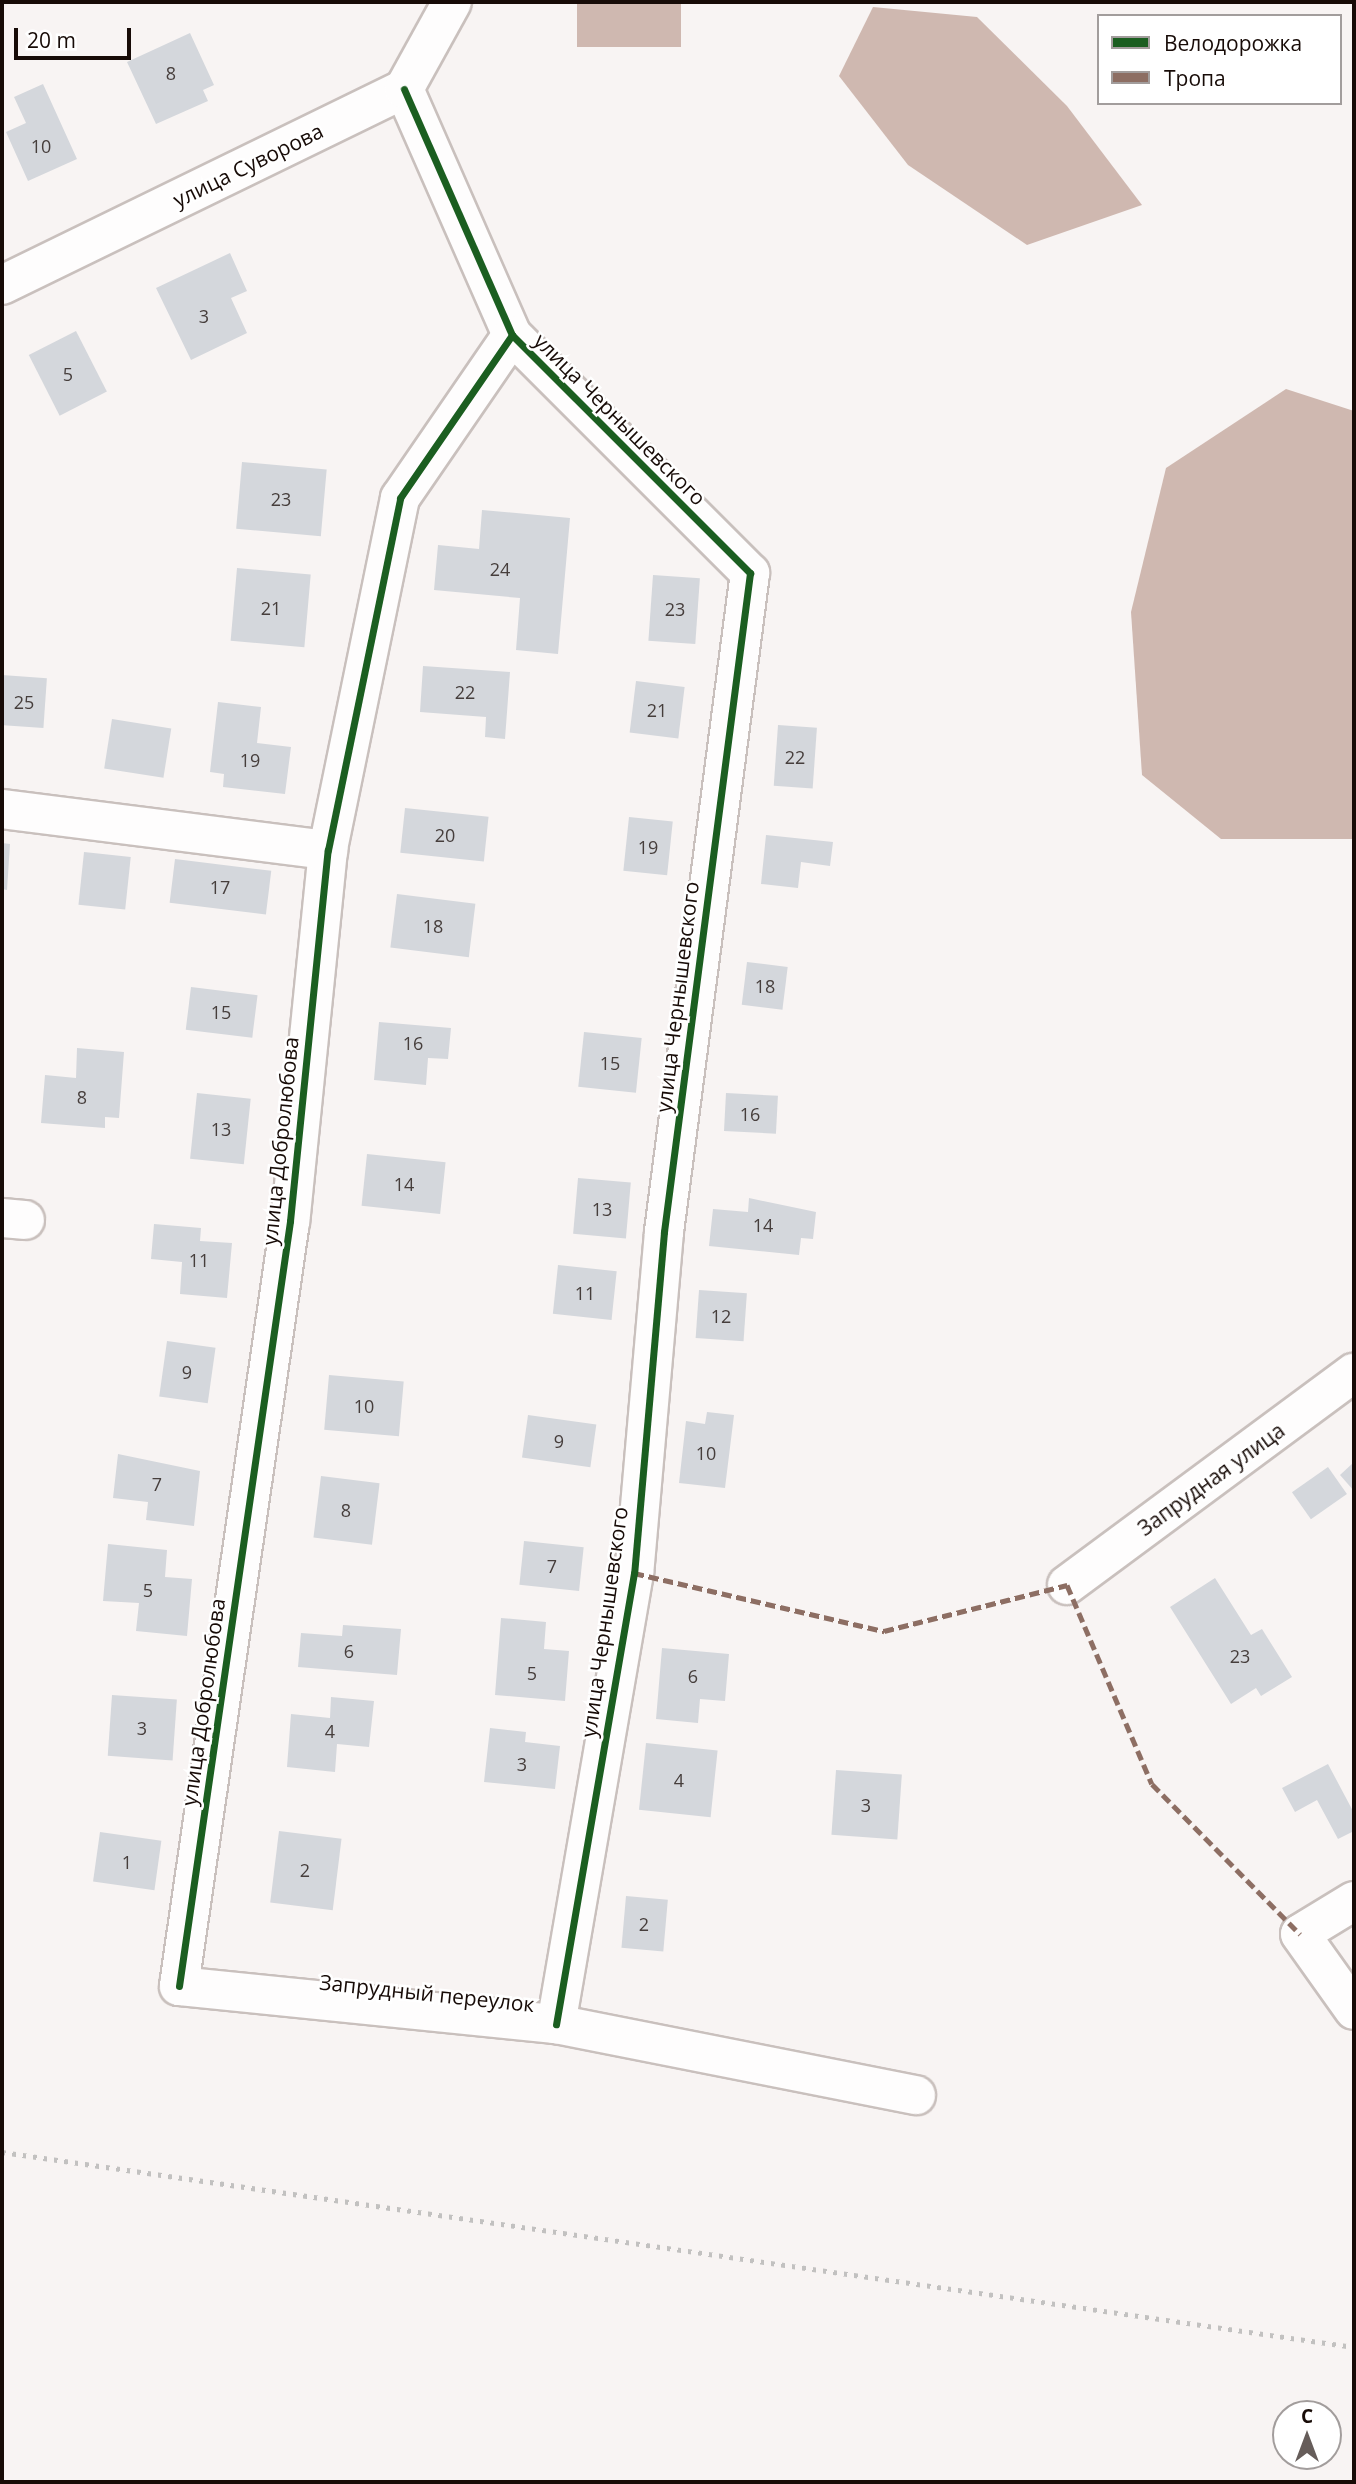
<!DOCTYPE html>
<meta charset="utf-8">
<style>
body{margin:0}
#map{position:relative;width:1356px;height:2484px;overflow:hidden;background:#f8f4f3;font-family:"Open Sans",sans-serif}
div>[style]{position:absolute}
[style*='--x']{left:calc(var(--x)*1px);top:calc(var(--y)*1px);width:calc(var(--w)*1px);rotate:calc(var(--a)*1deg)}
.water>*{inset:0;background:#cfb8b0;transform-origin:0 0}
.building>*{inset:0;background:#d4d7dc;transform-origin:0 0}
.roads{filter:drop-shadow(2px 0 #c9c0bd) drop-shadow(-2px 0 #c9c0bd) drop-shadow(0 2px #c9c0bd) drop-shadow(0 -2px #c9c0bd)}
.minor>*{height:38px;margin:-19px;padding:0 19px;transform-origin:19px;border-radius:19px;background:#fefdfd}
.rail>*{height:5px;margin-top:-2.5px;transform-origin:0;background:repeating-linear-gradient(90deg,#c2c1c0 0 3.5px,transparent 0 10.5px)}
.quiet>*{height:5px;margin-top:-2.5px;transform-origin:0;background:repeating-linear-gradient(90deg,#8d6e63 0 10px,transparent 0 15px)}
.cycleway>*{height:7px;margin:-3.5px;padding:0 3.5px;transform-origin:3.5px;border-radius:3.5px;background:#1b5e20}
span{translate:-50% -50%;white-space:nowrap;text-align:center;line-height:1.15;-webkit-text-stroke:5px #fff;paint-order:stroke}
.number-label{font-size:18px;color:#463e3c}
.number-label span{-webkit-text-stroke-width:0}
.street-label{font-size:21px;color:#170b07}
.frame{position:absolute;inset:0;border:4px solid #170b07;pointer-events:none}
.legend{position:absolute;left:1097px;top:14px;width:245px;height:91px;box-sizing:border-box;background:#fff;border:2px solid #a29d9c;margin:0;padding:9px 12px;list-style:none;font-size:21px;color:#170b07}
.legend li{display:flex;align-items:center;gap:14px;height:35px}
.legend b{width:35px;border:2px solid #a29d9c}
.north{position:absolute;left:1272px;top:2400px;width:70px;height:70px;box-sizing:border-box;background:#fff;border:2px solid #a29d9c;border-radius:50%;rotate:0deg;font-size:19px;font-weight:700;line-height:28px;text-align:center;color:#170b07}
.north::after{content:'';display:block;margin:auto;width:24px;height:32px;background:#665d5a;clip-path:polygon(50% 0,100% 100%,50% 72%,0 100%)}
.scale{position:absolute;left:14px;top:28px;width:117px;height:32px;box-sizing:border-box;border:4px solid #170b07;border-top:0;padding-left:9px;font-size:21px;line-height:24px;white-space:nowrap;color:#170b07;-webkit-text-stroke:5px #fff;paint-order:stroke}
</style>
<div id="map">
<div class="water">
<div style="left:577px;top:2px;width:104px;height:45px"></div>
<div style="clip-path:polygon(873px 7px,977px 17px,1067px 106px,1142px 205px,1027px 245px,908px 165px,839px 76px)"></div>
<div style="clip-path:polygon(1286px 389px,1354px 411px,1354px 839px,1221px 839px,1142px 775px,1131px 612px,1166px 468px)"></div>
</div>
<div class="building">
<div style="clip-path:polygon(190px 33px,214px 85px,203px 90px,208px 101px,156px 124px,127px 62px)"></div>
<div style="clip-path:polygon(43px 84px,77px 159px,28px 181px,6px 132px,26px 123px,14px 97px)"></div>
<div style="clip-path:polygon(230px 253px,247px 291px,231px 298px,247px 333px,191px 360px,156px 288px)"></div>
<div style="left:76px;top:331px;width:68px;height:53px;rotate:63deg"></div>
<div style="left:242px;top:462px;width:85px;height:67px;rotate:5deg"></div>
<div style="clip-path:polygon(482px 510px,570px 518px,558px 654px,516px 650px,520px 598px,434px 590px,438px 545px,479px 549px)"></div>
<div style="left:237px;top:568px;width:74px;height:73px;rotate:5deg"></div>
<div style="left:653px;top:575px;width:47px;height:66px;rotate:4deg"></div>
<div style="clip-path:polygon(423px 666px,510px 672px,505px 739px,485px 737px,486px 717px,420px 712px)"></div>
<div style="left:2px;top:675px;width:45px;height:50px;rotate:4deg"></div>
<div style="left:636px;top:681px;width:49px;height:52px;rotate:7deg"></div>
<div style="clip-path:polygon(218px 702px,261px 707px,257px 743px,291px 747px,285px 794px,223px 787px,224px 774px,210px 772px)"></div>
<div style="left:112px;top:719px;width:60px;height:50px;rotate:9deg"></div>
<div style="left:778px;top:725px;width:39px;height:61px;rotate:4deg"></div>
<div style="left:405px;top:808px;width:84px;height:45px;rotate:6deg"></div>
<div style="left:629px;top:817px;width:44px;height:54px;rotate:6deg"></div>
<div style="clip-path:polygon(766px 835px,833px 842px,830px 866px,801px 862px,798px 888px,761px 884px)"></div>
<div style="clip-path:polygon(2px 843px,10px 844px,7px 890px,2px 889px)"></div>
<div style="left:84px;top:852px;width:47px;height:53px;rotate:6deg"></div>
<div style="left:175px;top:859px;width:97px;height:44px;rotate:7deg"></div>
<div style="left:397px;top:894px;width:79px;height:54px;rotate:7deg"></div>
<div style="left:747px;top:962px;width:41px;height:43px;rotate:7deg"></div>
<div style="left:191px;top:987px;width:67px;height:43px;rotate:7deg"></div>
<div style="clip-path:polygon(379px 1022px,451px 1028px,448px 1059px,428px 1058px,426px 1085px,374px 1080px)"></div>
<div style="left:584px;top:1032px;width:58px;height:55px;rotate:6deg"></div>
<div style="clip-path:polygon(77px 1048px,124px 1052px,119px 1118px,105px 1117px,105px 1128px,41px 1123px,45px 1075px,76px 1078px)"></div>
<div style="left:197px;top:1093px;width:54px;height:66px;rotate:6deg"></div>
<div style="left:726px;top:1093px;width:52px;height:38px;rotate:3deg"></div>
<div style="left:367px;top:1154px;width:79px;height:52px;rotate:6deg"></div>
<div style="left:578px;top:1178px;width:53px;height:56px;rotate:5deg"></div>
<div style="clip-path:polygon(749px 1198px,816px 1212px,813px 1239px,801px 1238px,799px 1255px,709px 1246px,713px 1209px,748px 1212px)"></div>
<div style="clip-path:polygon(154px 1224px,201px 1228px,200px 1241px,232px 1243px,227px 1298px,180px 1294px,182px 1262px,151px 1259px)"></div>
<div style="left:558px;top:1265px;width:59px;height:49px;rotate:6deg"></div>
<div style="left:699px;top:1290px;width:48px;height:48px;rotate:4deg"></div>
<div style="left:167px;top:1341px;width:49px;height:56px;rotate:8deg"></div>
<div style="left:329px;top:1375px;width:75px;height:55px;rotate:5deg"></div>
<div style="clip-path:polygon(707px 1412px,734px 1415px,725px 1488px,679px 1483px,686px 1421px,705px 1424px)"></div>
<div style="left:528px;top:1415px;width:69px;height:43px;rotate:8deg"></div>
<div style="clip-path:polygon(118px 1454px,200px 1471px,194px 1526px,146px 1520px,148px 1502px,113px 1498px)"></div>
<div style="clip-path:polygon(1354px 1462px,1354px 1491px,1340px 1475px)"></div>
<div style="left:1328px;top:1467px;width:33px;height:44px;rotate:55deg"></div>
<div style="left:321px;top:1476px;width:59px;height:62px;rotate:7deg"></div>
<div style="left:524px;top:1541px;width:60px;height:44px;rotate:6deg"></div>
<div style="clip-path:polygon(108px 1544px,167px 1550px,165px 1577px,192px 1579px,187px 1636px,136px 1631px,139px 1603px,103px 1601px)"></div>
<div style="clip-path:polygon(1215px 1578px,1251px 1635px,1262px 1629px,1292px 1677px,1261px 1696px,1256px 1688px,1231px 1704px,1170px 1607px)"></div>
<div style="clip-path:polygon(501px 1618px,546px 1622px,544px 1649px,569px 1651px,565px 1701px,495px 1695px)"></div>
<div style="clip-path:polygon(343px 1625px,401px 1629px,397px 1675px,298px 1667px,301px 1633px,342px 1636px)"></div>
<div style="clip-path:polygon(662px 1648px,729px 1654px,725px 1701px,700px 1699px,698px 1723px,656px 1719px)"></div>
<div style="left:112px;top:1695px;width:65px;height:61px;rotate:4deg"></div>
<div style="clip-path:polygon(331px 1697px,374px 1701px,369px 1747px,337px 1744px,335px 1772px,287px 1767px,291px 1714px,330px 1718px)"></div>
<div style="clip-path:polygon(490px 1728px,526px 1732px,525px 1742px,560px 1746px,555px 1789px,484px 1782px)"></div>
<div style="left:646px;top:1743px;width:72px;height:67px;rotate:6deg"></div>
<div style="clip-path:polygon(1328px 1764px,1354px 1813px,1354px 1831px,1338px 1839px,1317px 1800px,1295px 1812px,1282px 1788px)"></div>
<div style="left:836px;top:1770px;width:66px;height:65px;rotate:4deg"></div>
<div style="left:279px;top:1831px;width:63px;height:72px;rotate:7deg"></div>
<div style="left:100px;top:1832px;width:62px;height:50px;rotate:8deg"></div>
<div style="left:626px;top:1896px;width:42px;height:52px;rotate:5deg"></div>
</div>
<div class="roads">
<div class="minor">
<div style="--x:404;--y:89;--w:269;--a:66.3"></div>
<div style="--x:512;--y:335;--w:337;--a:45"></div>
<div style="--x:750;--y:573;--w:665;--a:97.44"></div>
<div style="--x:664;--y:1232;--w:342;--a:95"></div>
<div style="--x:634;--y:1573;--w:458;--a:99.8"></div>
<div style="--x:2;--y:285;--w:447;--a:-26"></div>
<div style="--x:404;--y:89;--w:99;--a:-61.1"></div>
<div style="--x:512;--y:335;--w:198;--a:124.5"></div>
<div style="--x:400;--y:498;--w:359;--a:101.6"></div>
<div style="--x:328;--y:850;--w:373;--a:95.8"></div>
<div style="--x:290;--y:1221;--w:773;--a:98.26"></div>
<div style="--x:179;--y:1986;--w:379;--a:5.8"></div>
<div style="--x:556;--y:2024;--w:367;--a:11.2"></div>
<div style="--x:2;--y:809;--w:329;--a:7.2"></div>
<div style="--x:2;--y:1218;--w:23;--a:5"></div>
<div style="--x:1067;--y:1585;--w:357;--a:-36.5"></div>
<div style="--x:1354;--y:1901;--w:63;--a:148.6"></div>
<div style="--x:1300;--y:1934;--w:93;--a:54.6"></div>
</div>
</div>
<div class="rail">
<div style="--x:2;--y:2152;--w:1366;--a:8.21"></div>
</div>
<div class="quiet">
<div style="--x:634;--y:1573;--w:257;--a:13.1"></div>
<div style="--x:884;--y:1631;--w:189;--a:-14.1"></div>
<div style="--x:1067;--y:1585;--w:216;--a:66.9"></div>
<div style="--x:1152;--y:1784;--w:211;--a:45.4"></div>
</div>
<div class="cycleway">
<div style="--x:404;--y:89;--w:269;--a:66.3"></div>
<div style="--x:512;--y:335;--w:337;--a:45"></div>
<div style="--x:750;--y:573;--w:665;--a:97.44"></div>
<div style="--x:664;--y:1232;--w:342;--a:95"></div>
<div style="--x:634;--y:1573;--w:458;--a:99.8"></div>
<div style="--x:179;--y:1986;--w:773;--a:-81.74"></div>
<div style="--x:290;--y:1221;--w:373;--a:-84.2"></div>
<div style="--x:328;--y:850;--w:359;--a:-78.4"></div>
<div style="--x:400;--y:498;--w:198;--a:-55.5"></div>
</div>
<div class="number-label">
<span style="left:171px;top:73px">8</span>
<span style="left:41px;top:146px">10</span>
<span style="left:204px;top:316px">3</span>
<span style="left:68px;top:374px">5</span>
<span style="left:281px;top:499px">23</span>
<span style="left:500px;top:569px">24</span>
<span style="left:271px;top:608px">21</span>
<span style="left:675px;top:609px">23</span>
<span style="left:465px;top:692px">22</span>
<span style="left:24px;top:702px">25</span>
<span style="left:657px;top:710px">21</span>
<span style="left:795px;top:757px">22</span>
<span style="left:250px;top:760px">19</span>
<span style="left:445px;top:835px">20</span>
<span style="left:648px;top:847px">19</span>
<span style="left:220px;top:887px">17</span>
<span style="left:433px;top:926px">18</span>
<span style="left:765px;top:986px">18</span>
<span style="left:221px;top:1012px">15</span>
<span style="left:413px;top:1043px">16</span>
<span style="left:610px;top:1063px">15</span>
<span style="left:82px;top:1097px">8</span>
<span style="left:750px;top:1114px">16</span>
<span style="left:221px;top:1129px">13</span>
<span style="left:404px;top:1184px">14</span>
<span style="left:602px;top:1209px">13</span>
<span style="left:763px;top:1225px">14</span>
<span style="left:199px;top:1260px">11</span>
<span style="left:585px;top:1293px">11</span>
<span style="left:721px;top:1316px">12</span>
<span style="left:187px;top:1372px">9</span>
<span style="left:364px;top:1406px">10</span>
<span style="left:559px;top:1441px">9</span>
<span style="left:706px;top:1453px">10</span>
<span style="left:157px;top:1484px">7</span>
<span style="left:346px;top:1510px">8</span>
<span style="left:552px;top:1566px">7</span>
<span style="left:148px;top:1590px">5</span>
<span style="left:349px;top:1651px">6</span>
<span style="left:1240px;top:1656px">23</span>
<span style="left:532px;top:1673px">5</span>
<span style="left:693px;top:1676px">6</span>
<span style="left:142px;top:1728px">3</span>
<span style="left:330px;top:1731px">4</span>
<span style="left:522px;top:1764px">3</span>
<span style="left:679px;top:1780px">4</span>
<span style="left:866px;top:1805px">3</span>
<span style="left:127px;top:1862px">1</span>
<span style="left:305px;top:1870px">2</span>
<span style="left:644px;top:1924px">2</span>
</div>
<div class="street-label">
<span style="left:248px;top:165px;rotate:-26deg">улица Суворова</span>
<span style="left:620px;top:419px;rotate:45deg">улица Чернышевского</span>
<span style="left:677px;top:997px;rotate:-83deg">улица Чернышевского</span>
<span style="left:280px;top:1141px;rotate:-84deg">улица Добролюбова</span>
<span style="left:1211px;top:1479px;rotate:-36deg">Запрудная улица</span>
<span style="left:604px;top:1622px;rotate:-82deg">улица Чернышевского</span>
<span style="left:203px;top:1702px;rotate:-82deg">улица Добролюбова</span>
<span style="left:427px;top:1993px;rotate:6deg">Запрудный переулок</span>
</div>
<div class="frame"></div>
<ul class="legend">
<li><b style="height:9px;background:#1b5e20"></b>Велодорожка</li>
<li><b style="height:9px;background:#8d6e63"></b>Тропа</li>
</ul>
<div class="north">С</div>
<div class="scale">20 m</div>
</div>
